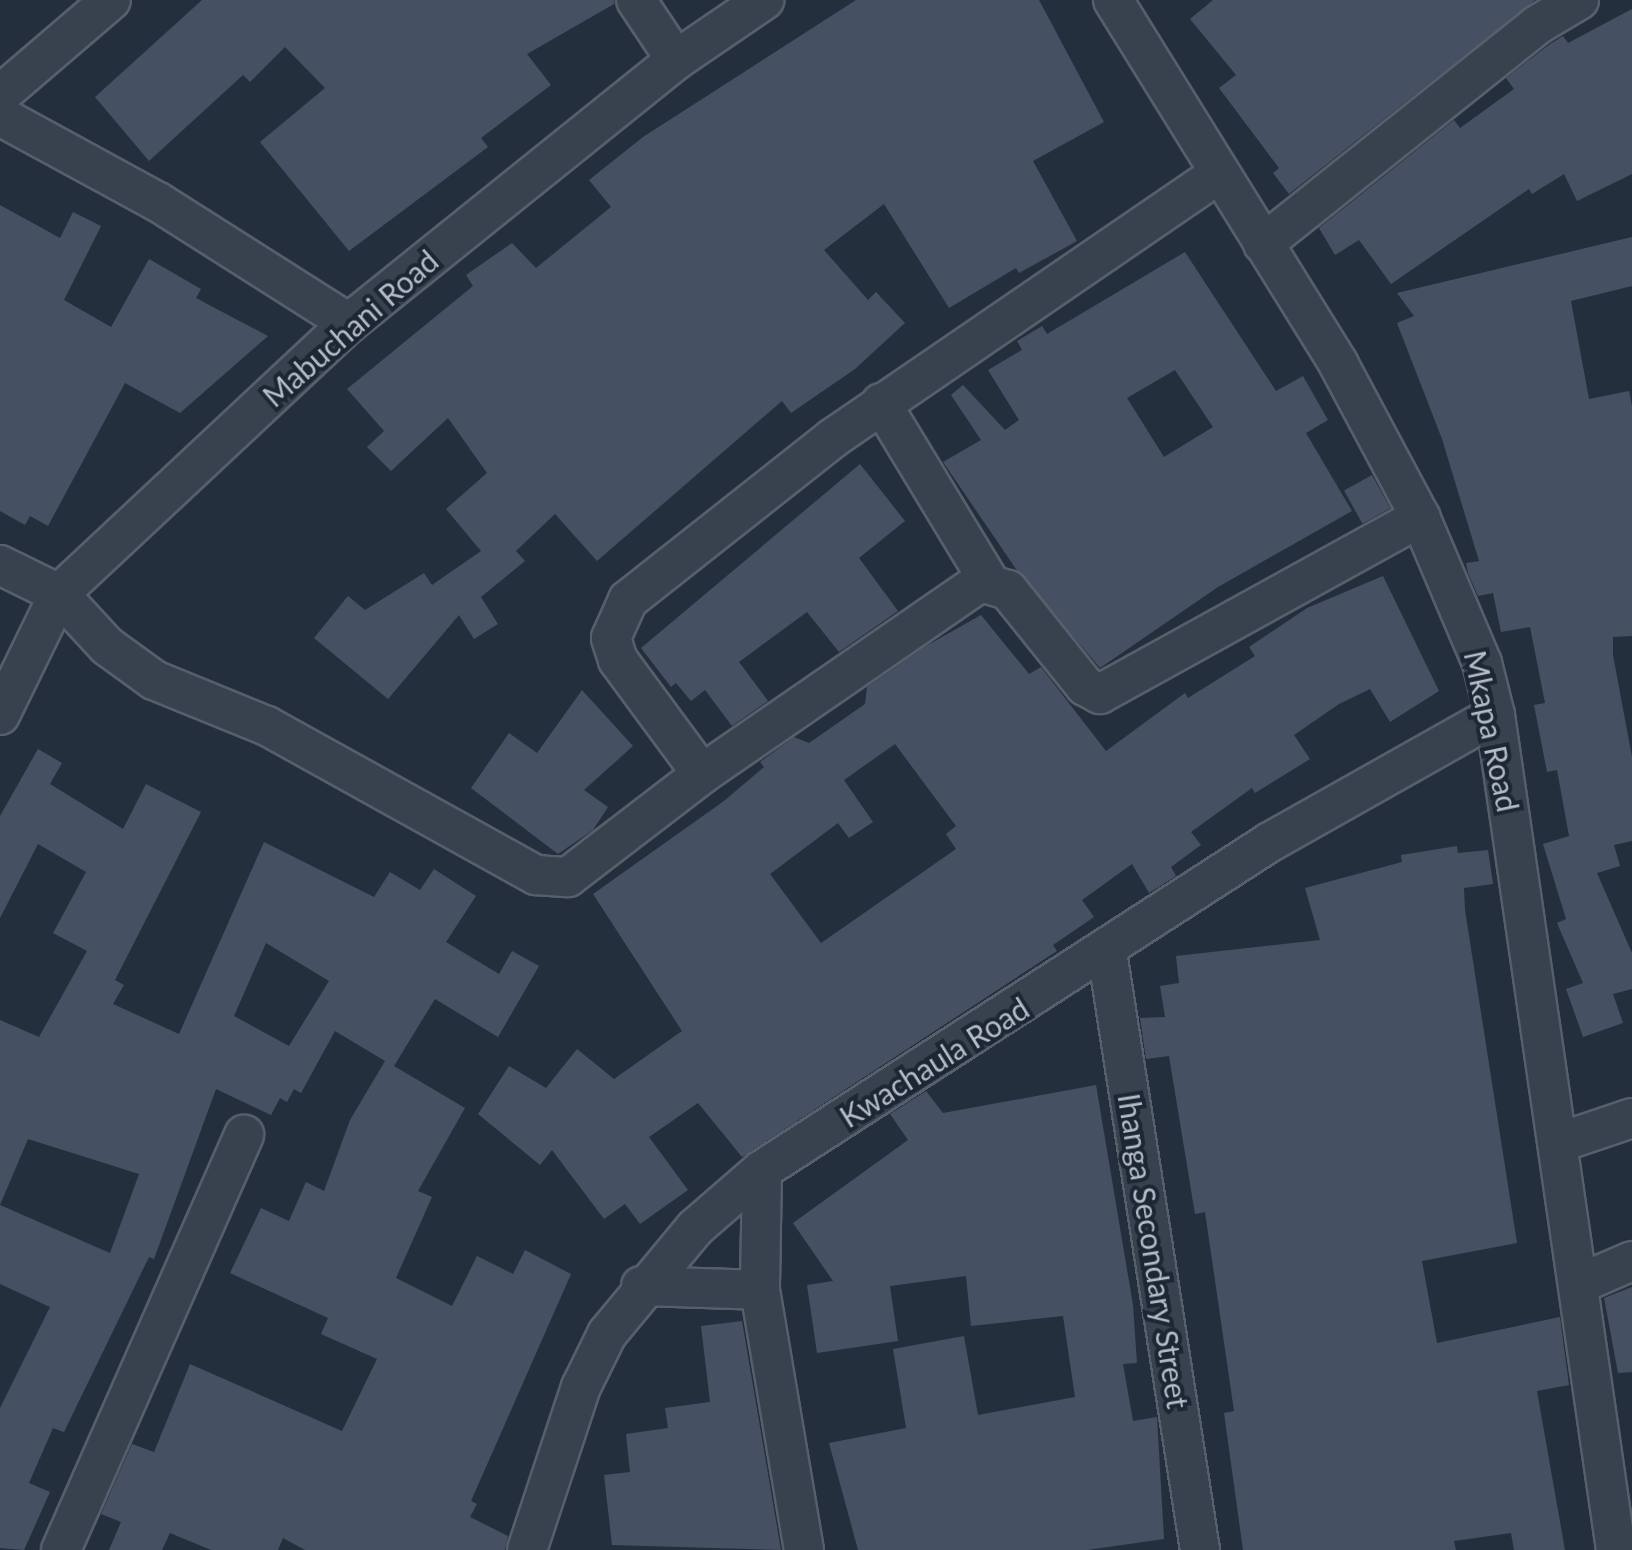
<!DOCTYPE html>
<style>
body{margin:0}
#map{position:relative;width:1632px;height:1550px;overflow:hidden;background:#242f3e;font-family:Lato,sans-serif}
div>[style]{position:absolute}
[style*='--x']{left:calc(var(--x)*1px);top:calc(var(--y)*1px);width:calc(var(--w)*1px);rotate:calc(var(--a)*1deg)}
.building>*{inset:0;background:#455162;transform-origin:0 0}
.roads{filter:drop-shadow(2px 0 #565f6c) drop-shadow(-2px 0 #565f6c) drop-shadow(0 2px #565f6c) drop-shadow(0 -2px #565f6c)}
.street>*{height:38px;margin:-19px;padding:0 19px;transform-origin:19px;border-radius:19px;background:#38414e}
span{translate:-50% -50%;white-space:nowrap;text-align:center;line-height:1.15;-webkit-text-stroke:8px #1d2633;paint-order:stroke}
.street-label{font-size:30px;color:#b4bcc9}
</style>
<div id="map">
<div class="building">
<div style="clip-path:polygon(202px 0,614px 0,614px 4px,527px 54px,551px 85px,481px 138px,488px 147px,349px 251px,260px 142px,325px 88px,285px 47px,250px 82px,243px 75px,149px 161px,95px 97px)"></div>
<div style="clip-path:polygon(856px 0,1039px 0,1104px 122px,1033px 161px,1077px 241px,1019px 273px,1016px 268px,949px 308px,884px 204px,824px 250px,868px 300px,876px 292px,905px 323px,855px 369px,791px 413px,782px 401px,597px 561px,555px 514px,516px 551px,525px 561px,481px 597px,498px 624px,474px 639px,459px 615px,388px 699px,314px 638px,348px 596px,365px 610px,424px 573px,432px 585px,481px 551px,446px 509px,487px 473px,448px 418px,391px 471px,367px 447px,384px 431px,347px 389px,473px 286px,466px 275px,512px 243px,536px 268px,611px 207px,589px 180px,643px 137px)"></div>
<div style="clip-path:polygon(1213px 0,1535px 0,1289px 194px,1273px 173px,1279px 168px,1219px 88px,1236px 75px,1190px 19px)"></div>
<div style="clip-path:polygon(1632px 9px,1632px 174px,1577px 201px,1564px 174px,1532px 194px,1529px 189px,1391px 284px,1359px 240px,1335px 255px,1319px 228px,1454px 120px,1460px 128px,1514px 89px,1506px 78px,1550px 44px,1563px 36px,1568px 43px)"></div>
<div style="clip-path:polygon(0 205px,60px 238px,73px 212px,101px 226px,64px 300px,111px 327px,149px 259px,201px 289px,196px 298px,268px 336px,180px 413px,125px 383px,48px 526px,30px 516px,25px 525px,0 511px)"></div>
<div style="clip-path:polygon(1632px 237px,1632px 286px,1571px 301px,1589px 399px,1629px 391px,1632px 406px,1632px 636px,1613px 637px,1613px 655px,1632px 757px,1632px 841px,1614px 845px,1620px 866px,1597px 873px,1632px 953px,1632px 989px,1613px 994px,1623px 1023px,1583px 1037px,1566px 989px,1583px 983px,1557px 923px,1566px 919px,1543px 844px,1569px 836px,1557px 770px,1547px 772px,1534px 705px,1545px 703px,1530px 627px,1501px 632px,1493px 593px,1478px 596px,1468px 573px,1466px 563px,1479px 561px,1442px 439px,1397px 323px,1414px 316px,1397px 293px)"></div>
<div style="clip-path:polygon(evenodd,1185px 252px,1276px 391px,1303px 376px,1328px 420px,1306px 433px,1352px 511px,1218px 587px,1100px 668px,1016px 569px,943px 462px,981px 440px,951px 395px,963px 385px,1005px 430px,1019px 420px,988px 370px,1022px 350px,1017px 341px,1042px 326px,1047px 334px,1185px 252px,1175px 370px,1213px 427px,1164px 457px,1127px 398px,1175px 370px)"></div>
<div style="clip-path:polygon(860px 464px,905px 521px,859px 558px,898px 611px,839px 652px,807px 612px,739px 662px,768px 701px,732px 726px,705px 690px,691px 701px,676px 683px,671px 687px,641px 648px)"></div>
<div style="left:1372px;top:475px;width:38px;height:32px;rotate:61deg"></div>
<div style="clip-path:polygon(evenodd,1383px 576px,1439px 691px,1390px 722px,1370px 689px,1339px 704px,1294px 735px,1310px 759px,1255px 793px,1252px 788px,1191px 832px,1201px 845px,1171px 867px,1176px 876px,1149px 893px,1132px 864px,1082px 900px,1094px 917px,1053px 945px,1057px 951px,742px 1157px,698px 1103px,649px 1137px,688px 1190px,640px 1224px,625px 1204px,604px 1219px,552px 1150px,540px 1165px,478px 1114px,509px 1066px,546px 1088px,577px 1049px,614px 1079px,682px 1031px,593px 894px,724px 801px,764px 767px,760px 762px,794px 737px,809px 743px,865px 704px,867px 687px,926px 646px,981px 615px,1029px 674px,1041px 667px,1106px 751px,1185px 693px,1188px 698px,1255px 656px,1249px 647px,1307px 608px,1383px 576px,895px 744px,956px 826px,946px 834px,956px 849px,821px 943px,770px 874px,838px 823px,849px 838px,873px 822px,844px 780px,895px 744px)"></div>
<div style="clip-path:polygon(582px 690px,633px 746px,584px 790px,608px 807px,593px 830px,558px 854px,471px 788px,509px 733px,537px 753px)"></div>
<div style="clip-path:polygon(evenodd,38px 749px,62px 763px,50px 784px,123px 829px,146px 784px,201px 812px,115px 980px,124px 985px,113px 1004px,179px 1034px,264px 842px,374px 897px,390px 872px,420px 890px,434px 869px,476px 896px,446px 942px,499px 974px,512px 951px,539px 966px,498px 1037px,435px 999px,394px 1066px,465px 1108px,418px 1191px,432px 1197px,396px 1278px,452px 1306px,477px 1256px,513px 1274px,525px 1250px,571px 1274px,471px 1501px,477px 1504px,470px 1517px,508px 1536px,505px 1550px,305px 1550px,283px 1538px,278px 1550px,211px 1550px,170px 1533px,162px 1550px,109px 1550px,121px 1522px,101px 1514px,132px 1444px,154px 1452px,190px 1364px,342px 1431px,377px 1359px,321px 1334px,328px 1318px,230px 1273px,261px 1208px,289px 1221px,306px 1182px,324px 1191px,350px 1120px,385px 1061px,335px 1031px,301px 1093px,294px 1089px,287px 1102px,280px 1098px,271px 1115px,216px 1089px,154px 1259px,149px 1257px,64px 1432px,53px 1428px,29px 1483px,50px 1492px,24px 1550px,0 1548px,0 1408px,50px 1307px,0 1284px,0 1205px,110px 1253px,139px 1174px,28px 1139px,0 1205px,0 1020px,39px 1037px,87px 951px,53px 933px,86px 872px,38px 844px,0 918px,0 816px,38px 749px,266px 943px,329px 981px,289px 1046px,234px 1016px,266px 943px)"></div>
<div style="clip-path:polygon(1457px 846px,1458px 853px,1488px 850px,1493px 884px,1464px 888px,1465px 910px,1517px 1243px,1422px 1261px,1437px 1343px,1560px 1317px,1569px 1385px,1537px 1391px,1565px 1550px,1514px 1550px,1511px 1533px,1454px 1541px,1456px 1550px,1243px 1550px,1224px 1413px,1234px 1411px,1205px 1212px,1195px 1214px,1169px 1056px,1146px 1059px,1140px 1018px,1165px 1017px,1160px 986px,1179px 983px,1176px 956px,1320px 940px,1305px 888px,1402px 862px,1401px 855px)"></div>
<div style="clip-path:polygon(1096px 1085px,1133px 1305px,1137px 1363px,1123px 1364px,1133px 1421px,1157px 1417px,1164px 1539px,1087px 1550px,858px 1550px,829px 1443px,906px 1428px,893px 1349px,964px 1336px,978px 1415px,1075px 1397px,1063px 1316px,971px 1326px,966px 1276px,890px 1286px,898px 1341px,817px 1353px,807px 1285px,833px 1281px,793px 1223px,908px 1140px,890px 1114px,926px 1091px,943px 1113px)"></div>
<div style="clip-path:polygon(1632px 1287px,1632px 1372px,1618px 1373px,1604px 1298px)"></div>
<div style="clip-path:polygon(742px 1321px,781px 1550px,612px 1545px,604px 1475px,630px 1472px,626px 1434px,668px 1428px,665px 1408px,710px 1402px,701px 1326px)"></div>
</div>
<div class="roads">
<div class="street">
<div style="--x:636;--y:0;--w:72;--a:56.3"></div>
<div style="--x:1113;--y:0;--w:429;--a:58.2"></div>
<div style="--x:1339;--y:365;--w:172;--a:61.9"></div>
<div style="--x:1420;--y:517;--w:159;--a:67"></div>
<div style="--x:1482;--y:663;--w:54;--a:76"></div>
<div style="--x:1495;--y:715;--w:844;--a:81.75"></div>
<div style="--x:0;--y:95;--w:146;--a:-40.6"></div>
<div style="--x:0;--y:116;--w:180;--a:28.6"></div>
<div style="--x:158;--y:202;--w:226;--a:32.4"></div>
<div style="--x:1263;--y:244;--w:351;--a:-38.6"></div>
<div style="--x:1537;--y:25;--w:49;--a:-30.8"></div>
<div style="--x:881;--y:403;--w:207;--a:58.8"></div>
<div style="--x:0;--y:565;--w:66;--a:26.2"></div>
<div style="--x:59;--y:594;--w:71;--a:47.3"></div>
<div style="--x:107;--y:646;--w:58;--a:35.9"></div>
<div style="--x:154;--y:680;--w:122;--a:22.2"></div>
<div style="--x:267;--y:726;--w:308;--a:29"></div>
<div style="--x:536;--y:875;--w:32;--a:4"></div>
<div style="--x:568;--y:877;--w:169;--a:-37.5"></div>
<div style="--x:702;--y:774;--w:142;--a:-126.4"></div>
<div style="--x:618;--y:660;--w:23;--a:-108"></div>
<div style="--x:611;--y:638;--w:42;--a:-65.9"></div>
<div style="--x:628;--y:600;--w:261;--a:-38.3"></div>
<div style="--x:833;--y:438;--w:467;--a:-34.4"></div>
<div style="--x:0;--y:715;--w:135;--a:-64"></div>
<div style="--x:59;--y:594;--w:397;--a:-43.1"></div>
<div style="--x:349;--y:323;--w:420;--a:-38.8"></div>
<div style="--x:676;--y:60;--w:107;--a:-34.3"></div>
<div style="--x:702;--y:774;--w:338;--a:-34.6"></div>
<div style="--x:980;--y:582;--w:29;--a:16"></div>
<div style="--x:1008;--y:590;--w:123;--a:51.3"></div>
<div style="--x:1085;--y:686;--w:17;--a:28"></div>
<div style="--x:1100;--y:694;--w:366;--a:-28.9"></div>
<div style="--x:1107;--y:952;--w:605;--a:81.16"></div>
<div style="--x:1558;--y:1143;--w:78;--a:-18.7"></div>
<div style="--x:762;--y:1170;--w:120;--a:91"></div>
<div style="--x:760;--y:1290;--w:264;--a:80.4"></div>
<div style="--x:1579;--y:1284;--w:58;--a:-23.5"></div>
<div style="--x:641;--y:1286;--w:119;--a:1.9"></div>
<div style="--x:61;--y:1550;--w:454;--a:-66.2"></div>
<div style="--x:527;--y:1550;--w:172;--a:-71.7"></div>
<div style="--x:581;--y:1387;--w:59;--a:-63.9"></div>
<div style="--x:607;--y:1334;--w:138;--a:-50.3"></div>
<div style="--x:695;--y:1228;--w:89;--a:-40.9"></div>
<div style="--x:762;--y:1170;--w:605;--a:-32.85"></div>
<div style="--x:1270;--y:842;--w:258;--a:-29.4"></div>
</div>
</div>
<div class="street-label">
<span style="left:350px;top:328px;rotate:-41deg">Mabuchani Road</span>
<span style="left:1492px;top:731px;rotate:78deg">Mkapa Road</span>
<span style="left:934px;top:1062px;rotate:-32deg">Kwachaula Road</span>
<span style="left:1154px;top:1251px;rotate:81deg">Ihanga Secondary Street</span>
</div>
</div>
